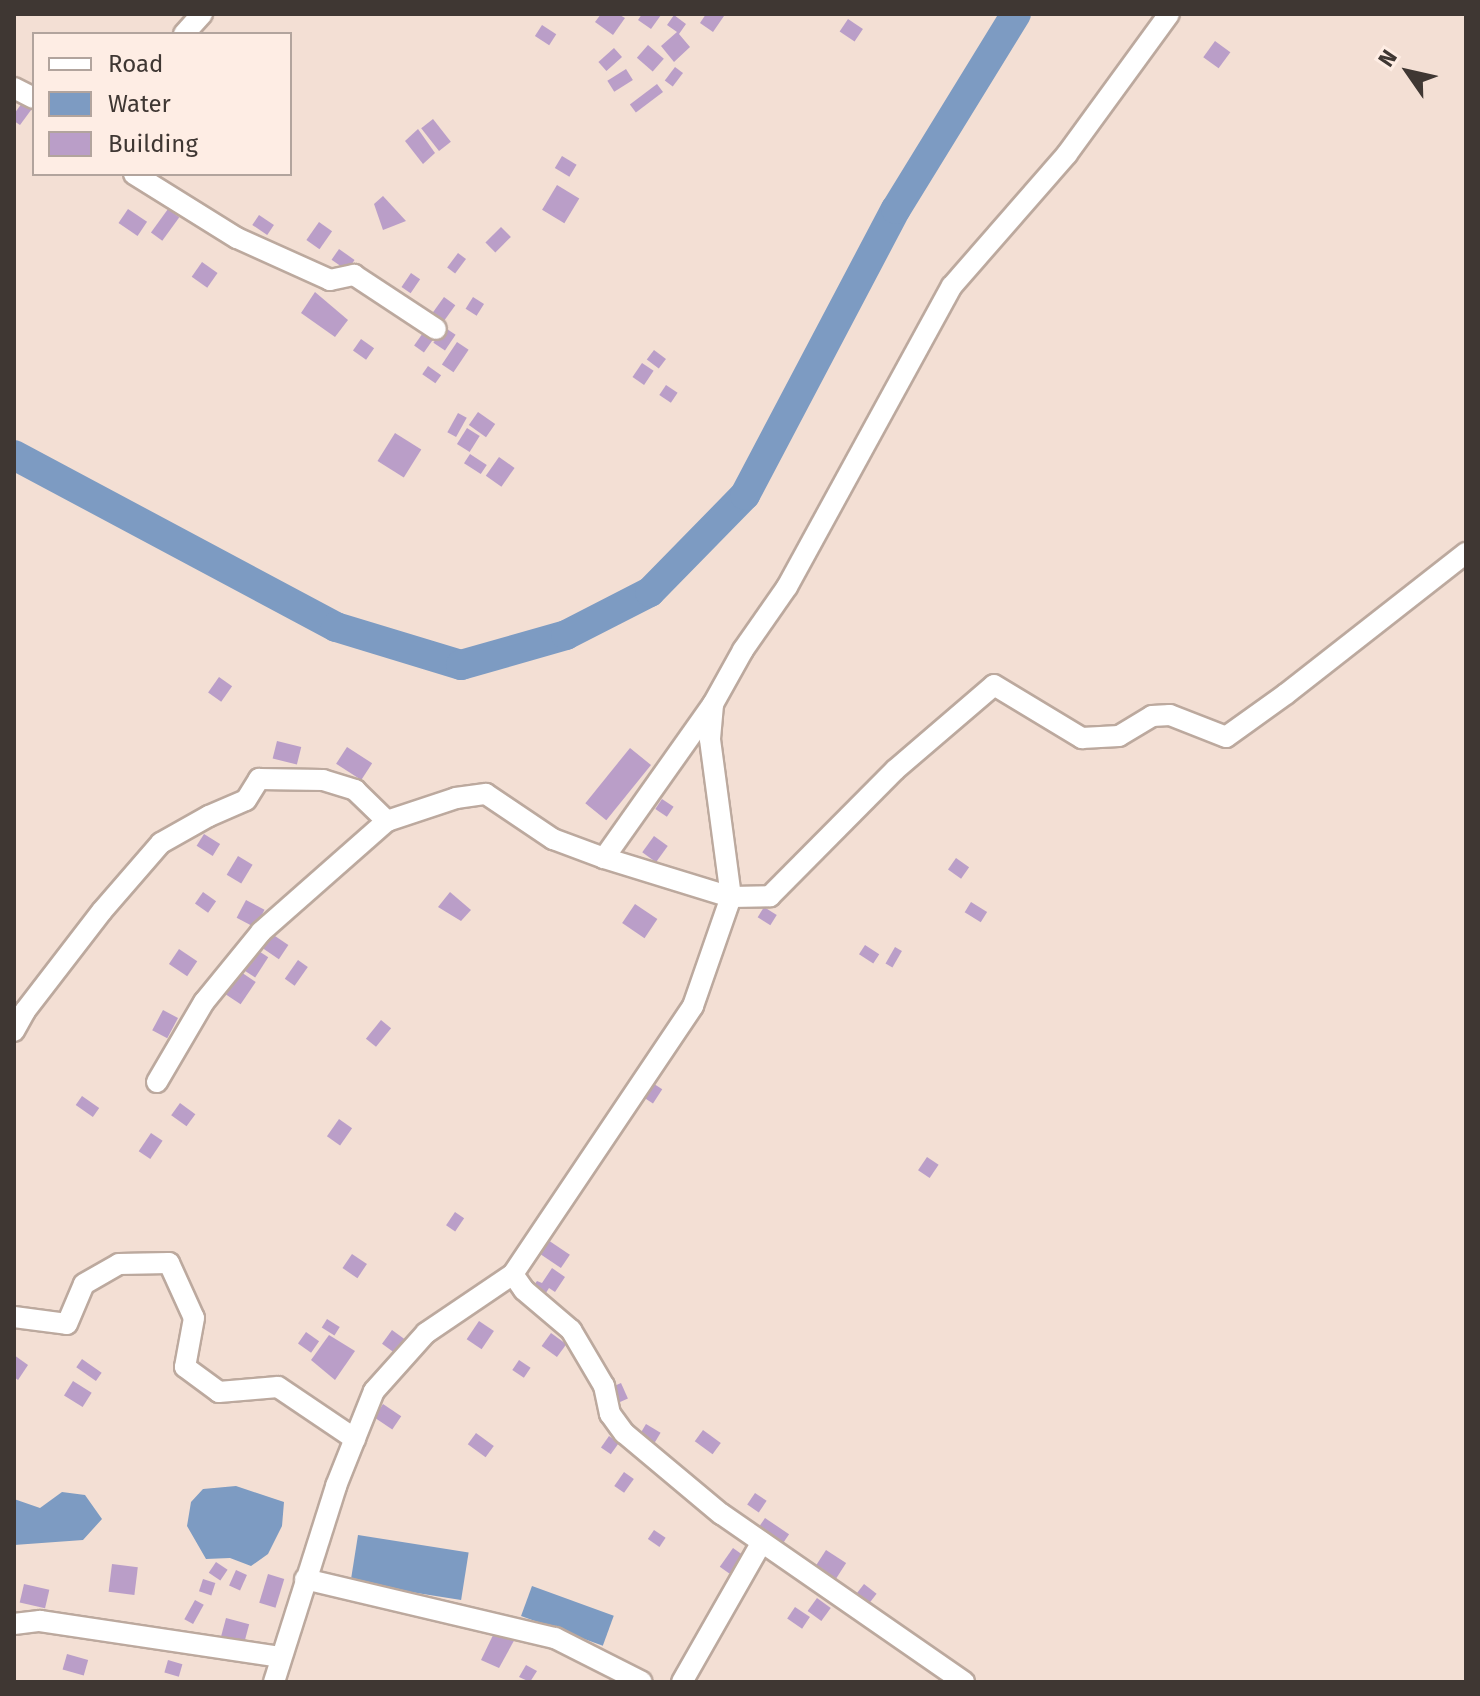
<!DOCTYPE html>
<style>
body{margin:0}
#map{position:relative;width:1480px;height:1696px;overflow:hidden;background:#f3dfd4;font-family:"Fira Sans",sans-serif}
div>[style]{position:absolute}
[style*='--x']{left:calc(var(--x)*1px);top:calc(var(--y)*1px);width:calc(var(--w)*1px);rotate:calc(var(--a)*1deg)}
.water>*{inset:0;background:#7d9bc2;transform-origin:0 0}
.river>*{height:30px;margin:-15px;padding:0 15px;transform-origin:15px;border-radius:15px;background:#7d9bc2}
.building>*{inset:0;background:#ba9ec8;transform-origin:0 0}
.roads{filter:drop-shadow(2px 0 #bca99e) drop-shadow(-2px 0 #bca99e) drop-shadow(0 2px #bca99e) drop-shadow(0 -2px #bca99e)}
.minor>*{height:20px;margin:-10px;padding:0 10px;transform-origin:10px;border-radius:10px;background:#fff}
span{translate:-50% -50%;white-space:nowrap;text-align:center;line-height:1.15;-webkit-text-stroke:7px #feede4;paint-order:stroke}
.frame{position:absolute;inset:0;border:16px solid #3f3733;pointer-events:none}
.legend{position:absolute;left:32px;top:32px;width:260px;height:144px;box-sizing:border-box;background:#feede4;border:2px solid #b2a49d;margin:0;padding:10px 14px;list-style:none;font-size:24px;color:#3f3733}
.legend li{display:flex;align-items:center;gap:16px;height:40px}
.legend b{width:40px;border:2px solid #b2a49d}
.north{position:absolute;left:1368px;top:32px;width:80px;height:80px;-webkit-text-stroke:6px #feede4;paint-order:stroke;rotate:304deg;font-size:22px;font-weight:700;line-height:32px;text-align:center;color:#3f3733}
.north::after{content:'';display:block;margin:auto;width:28px;height:36px;background:#3f3733;clip-path:polygon(50% 0,100% 100%,50% 72%,0 100%)}
</style>
<div id="map">
<div class="water">
<div style="clip-path:polygon(236px 1486px,284px 1502px,282px 1526px,268px 1554px,251px 1566px,230px 1558px,206px 1559px,187px 1526px,191px 1502px,203px 1489px)"></div>
<div style="clip-path:polygon(62px 1492px,85px 1495px,102px 1519px,83px 1540px,14px 1545px,14px 1499px,40px 1508px)"></div>
<div style="left:358px;top:1535px;width:112px;height:48px;rotate:9deg"></div>
<div style="left:532px;top:1586px;width:87px;height:32px;rotate:20deg"></div>
</div>
<div class="river">
<div style="--x:14;--y:455;--w:365;--a:28.1"></div>
<div style="--x:336;--y:627;--w:131;--a:16.9"></div>
<div style="--x:461;--y:665;--w:109;--a:-15.9"></div>
<div style="--x:566;--y:635;--w:94;--a:-27.1"></div>
<div style="--x:650;--y:592;--w:136;--a:-45.6"></div>
<div style="--x:745;--y:495;--w:323;--a:-62.2"></div>
<div style="--x:896;--y:209;--w:229;--a:-58.4"></div>
</div>
<div class="building">
<div style="clip-path:polygon(601px 14px,618px 14px,625px 18px,613px 35px,595px 22px)"></div>
<div style="clip-path:polygon(642px 14px,659px 14px,661px 15px,651px 29px,638px 20px)"></div>
<div style="clip-path:polygon(706px 14px,724px 16px,713px 32px,700px 23px)"></div>
<div style="clip-path:polygon(674px 15px,686px 24px,679px 34px,690px 47px,674px 62px,661px 46px,677px 32px,667px 25px)"></div>
<div style="left:848px;top:19px;width:18px;height:15px;rotate:34deg"></div>
<div style="left:542px;top:25px;width:17px;height:13px;rotate:33deg"></div>
<div style="left:1215px;top:41px;width:19px;height:20px;rotate:36deg"></div>
<div style="left:648px;top:45px;width:21px;height:17px;rotate:41deg"></div>
<div style="left:614px;top:48px;width:12px;height:21px;rotate:48deg"></div>
<div style="left:675px;top:67px;width:10px;height:17px;rotate:37deg"></div>
<div style="left:626px;top:69px;width:13px;height:22px;rotate:58deg"></div>
<div style="left:657px;top:84px;width:10px;height:34px;rotate:53deg"></div>
<div style="clip-path:polygon(25px 99px,34px 106px,20px 125px,14px 121px,14px 114px)"></div>
<div style="left:433px;top:119px;width:29px;height:15px;rotate:52deg"></div>
<div style="clip-path:polygon(418px 129px,435px 153px,423px 164px,405px 141px)"></div>
<div style="left:562px;top:156px;width:17px;height:14px;rotate:31deg"></div>
<div style="left:557px;top:185px;width:26px;height:29px;rotate:31deg"></div>
<div style="clip-path:polygon(383px 196px,406px 221px,383px 230px,374px 204px)"></div>
<div style="left:128px;top:209px;width:23px;height:17px;rotate:34deg"></div>
<div style="left:168px;top:209px;width:14px;height:29px;rotate:36deg"></div>
<div style="left:259px;top:215px;width:18px;height:12px;rotate:34deg"></div>
<div style="left:319px;top:222px;width:16px;height:22px;rotate:35deg"></div>
<div style="left:501px;top:227px;width:14px;height:22px;rotate:45deg"></div>
<div style="left:339px;top:249px;width:19px;height:13px;rotate:35deg"></div>
<div style="left:458px;top:253px;width:10px;height:18px;rotate:37deg"></div>
<div style="left:202px;top:262px;width:19px;height:18px;rotate:35deg"></div>
<div style="left:411px;top:273px;width:11px;height:17px;rotate:34deg"></div>
<div style="clip-path:polygon(315px 292px,348px 320px,335px 337px,301px 313px)"></div>
<div style="left:444px;top:297px;width:14px;height:24px;rotate:36deg"></div>
<div style="left:473px;top:297px;width:13px;height:14px;rotate:32deg"></div>
<div style="left:444px;top:327px;width:14px;height:19px;rotate:34deg"></div>
<div style="left:425px;top:330px;width:12px;height:19px;rotate:35deg"></div>
<div style="left:361px;top:339px;width:16px;height:14px;rotate:35deg"></div>
<div style="left:457px;top:342px;width:14px;height:27px;rotate:34deg"></div>
<div style="left:654px;top:350px;width:15px;height:12px;rotate:37deg"></div>
<div style="left:642px;top:363px;width:14px;height:17px;rotate:34deg"></div>
<div style="left:428px;top:366px;width:16px;height:10px;rotate:35deg"></div>
<div style="left:666px;top:385px;width:14px;height:12px;rotate:34deg"></div>
<div style="left:478px;top:412px;width:21px;height:16px;rotate:35deg"></div>
<div style="left:458px;top:413px;width:10px;height:22px;rotate:29deg"></div>
<div style="left:467px;top:428px;width:15px;height:19px;rotate:32deg"></div>
<div style="left:395px;top:433px;width:31px;height:33px;rotate:32deg"></div>
<div style="left:470px;top:454px;width:20px;height:11px;rotate:33deg"></div>
<div style="left:499px;top:457px;width:19px;height:23px;rotate:35deg"></div>
<div style="left:219px;top:677px;width:16px;height:19px;rotate:35deg"></div>
<div style="left:277px;top:741px;width:25px;height:18px;rotate:14deg"></div>
<div style="left:347px;top:747px;width:30px;height:20px;rotate:33deg"></div>
<div style="left:630px;top:748px;width:27px;height:71px;rotate:39deg"></div>
<div style="left:662px;top:799px;width:14px;height:12px;rotate:34deg"></div>
<div style="left:204px;top:834px;width:19px;height:14px;rotate:32deg"></div>
<div style="left:654px;top:836px;width:17px;height:20px;rotate:36deg"></div>
<div style="left:238px;top:856px;width:17px;height:22px;rotate:31deg"></div>
<div style="left:956px;top:858px;width:16px;height:14px;rotate:35deg"></div>
<div style="left:203px;top:892px;width:16px;height:14px;rotate:35deg"></div>
<div style="clip-path:polygon(450px 892px,471px 910px,461px 921px,438px 907px)"></div>
<div style="left:246px;top:900px;width:21px;height:20px;rotate:28deg"></div>
<div style="left:971px;top:902px;width:19px;height:12px;rotate:32deg"></div>
<div style="left:635px;top:904px;width:27px;height:23px;rotate:34deg"></div>
<div style="left:764px;top:907px;width:15px;height:12px;rotate:32deg"></div>
<div style="left:266px;top:930px;width:27px;height:17px;rotate:34deg"></div>
<div style="left:865px;top:945px;width:17px;height:11px;rotate:33deg"></div>
<div style="left:895px;top:947px;width:8px;height:19px;rotate:30deg"></div>
<div style="left:254px;top:948px;width:17px;height:24px;rotate:33deg"></div>
<div style="left:179px;top:949px;width:22px;height:18px;rotate:34deg"></div>
<div style="left:298px;top:960px;width:12px;height:23px;rotate:35deg"></div>
<div style="left:235px;top:968px;width:25px;height:27px;rotate:34deg"></div>
<div style="left:163px;top:1010px;width:17px;height:23px;rotate:28deg"></div>
<div style="left:381px;top:1020px;width:13px;height:24px;rotate:39deg"></div>
<div style="left:648px;top:1080px;width:17px;height:17px;rotate:33deg"></div>
<div style="left:82px;top:1096px;width:21px;height:11px;rotate:35deg"></div>
<div style="left:180px;top:1103px;width:19px;height:15px;rotate:36deg"></div>
<div style="left:339px;top:1119px;width:16px;height:21px;rotate:35deg"></div>
<div style="left:151px;top:1133px;width:14px;height:22px;rotate:34deg"></div>
<div style="left:927px;top:1157px;width:14px;height:16px;rotate:34deg"></div>
<div style="left:455px;top:1212px;width:11px;height:16px;rotate:34deg"></div>
<div style="left:545px;top:1238px;width:30px;height:16px;rotate:34deg"></div>
<div style="left:352px;top:1254px;width:18px;height:17px;rotate:34deg"></div>
<div style="clip-path:polygon(552px 1268px,565px 1277px,555px 1292px,549px 1288px,544px 1296px,532px 1288px,537px 1281px,542px 1283px)"></div>
<div style="left:327px;top:1319px;width:15px;height:10px;rotate:32deg"></div>
<div style="left:479px;top:1321px;width:18px;height:22px;rotate:34deg"></div>
<div style="left:392px;top:1330px;width:17px;height:17px;rotate:36deg"></div>
<div style="left:306px;top:1332px;width:16px;height:14px;rotate:35deg"></div>
<div style="left:551px;top:1333px;width:19px;height:16px;rotate:36deg"></div>
<div style="clip-path:polygon(329px 1335px,355px 1351px,335px 1380px,311px 1360px)"></div>
<div style="clip-path:polygon(14px 1355px,28px 1365px,18px 1380px,14px 1377px)"></div>
<div style="left:82px;top:1359px;width:24px;height:10px;rotate:35deg"></div>
<div style="left:519px;top:1360px;width:14px;height:12px;rotate:34deg"></div>
<div style="left:73px;top:1381px;width:22px;height:17px;rotate:32deg"></div>
<div style="left:621px;top:1383px;width:17px;height:11px;rotate:66deg"></div>
<div style="left:383px;top:1404px;width:22px;height:16px;rotate:34deg"></div>
<div style="left:646px;top:1424px;width:17px;height:13px;rotate:31deg"></div>
<div style="left:703px;top:1430px;width:22px;height:14px;rotate:36deg"></div>
<div style="left:476px;top:1433px;width:22px;height:14px;rotate:36deg"></div>
<div style="left:609px;top:1436px;width:12px;height:14px;rotate:35deg"></div>
<div style="left:624px;top:1472px;width:12px;height:17px;rotate:35deg"></div>
<div style="left:755px;top:1493px;width:14px;height:14px;rotate:34deg"></div>
<div style="left:765px;top:1518px;width:29px;height:16px;rotate:34deg"></div>
<div style="left:654px;top:1530px;width:14px;height:11px;rotate:34deg"></div>
<div style="left:733px;top:1548px;width:12px;height:23px;rotate:35deg"></div>
<div style="left:826px;top:1550px;width:24px;height:24px;rotate:33deg"></div>
<div style="left:216px;top:1562px;width:14px;height:13px;rotate:34deg"></div>
<div style="left:112px;top:1564px;width:26px;height:28px;rotate:7deg"></div>
<div style="left:236px;top:1570px;width:12px;height:17px;rotate:24deg"></div>
<div style="left:268px;top:1574px;width:17px;height:30px;rotate:17deg"></div>
<div style="left:203px;top:1579px;width:13px;height:13px;rotate:18deg"></div>
<div style="left:24px;top:1584px;width:26px;height:19px;rotate:13deg"></div>
<div style="left:864px;top:1584px;width:16px;height:18px;rotate:38deg"></div>
<div style="left:817px;top:1598px;width:17px;height:16px;rotate:36deg"></div>
<div style="left:195px;top:1600px;width:10px;height:22px;rotate:29deg"></div>
<div style="left:795px;top:1607px;width:18px;height:14px;rotate:34deg"></div>
<div style="left:226px;top:1618px;width:24px;height:22px;rotate:15deg"></div>
<div style="clip-path:polygon(496px 1629px,516px 1637px,499px 1668px,481px 1660px)"></div>
<div style="left:67px;top:1654px;width:22px;height:16px;rotate:16deg"></div>
<div style="left:168px;top:1660px;width:15px;height:13px;rotate:16deg"></div>
<div style="clip-path:polygon(526px 1665px,537px 1671px,530px 1682px,519px 1677px)"></div>
</div>
<div class="roads">
<div class="minor">
<div style="--x:184;--y:34;--w:27;--a:-48"></div>
<div style="--x:14;--y:88;--w:22;--a:27"></div>
<div style="--x:134;--y:174;--w:121;--a:31.9"></div>
<div style="--x:237;--y:238;--w:102;--a:24.3"></div>
<div style="--x:330;--y:280;--w:25;--a:-12"></div>
<div style="--x:354;--y:275;--w:98;--a:33.4"></div>
<div style="--x:604;--y:858;--w:189;--a:-54.7"></div>
<div style="--x:14;--y:1031;--w:23;--a:-61"></div>
<div style="--x:25;--y:1011;--w:126;--a:-52.4"></div>
<div style="--x:102;--y:911;--w:90;--a:-49.1"></div>
<div style="--x:161;--y:843;--w:55;--a:-29.4"></div>
<div style="--x:209;--y:816;--w:40;--a:-23.4"></div>
<div style="--x:246;--y:800;--w:25;--a:-58"></div>
<div style="--x:259;--y:779;--w:64;--a:0.9"></div>
<div style="--x:323;--y:780;--w:34;--a:17"></div>
<div style="--x:355;--y:790;--w:45;--a:44.1"></div>
<div style="--x:387;--y:821;--w:73;--a:-18.4"></div>
<div style="--x:456;--y:798;--w:30;--a:-8"></div>
<div style="--x:486;--y:794;--w:81;--a:33.9"></div>
<div style="--x:553;--y:839;--w:54;--a:20.4"></div>
<div style="--x:604;--y:858;--w:133;--a:17.1"></div>
<div style="--x:731;--y:897;--w:39;--a:-1"></div>
<div style="--x:770;--y:896;--w:177;--a:-45.2"></div>
<div style="--x:895;--y:770;--w:130;--a:-40.6"></div>
<div style="--x:994;--y:685;--w:103;--a:31.1"></div>
<div style="--x:1082;--y:738;--w:37;--a:-3"></div>
<div style="--x:1119;--y:736;--w:39;--a:-31"></div>
<div style="--x:1152;--y:716;--w:18;--a:-3"></div>
<div style="--x:1170;--y:715;--w:60;--a:21.4"></div>
<div style="--x:1226;--y:737;--w:74;--a:-35.6"></div>
<div style="--x:1286;--y:694;--w:229;--a:-38.1"></div>
<div style="--x:157;--y:1082;--w:93;--a:-59.6"></div>
<div style="--x:204;--y:1002;--w:90;--a:-50.8"></div>
<div style="--x:261;--y:932;--w:168;--a:-41.4"></div>
<div style="--x:14;--y:1317;--w:53;--a:7.5"></div>
<div style="--x:67;--y:1324;--w:43;--a:-67"></div>
<div style="--x:84;--y:1284;--w:40;--a:-29.7"></div>
<div style="--x:119;--y:1264;--w:50;--a:-1.1"></div>
<div style="--x:169;--y:1263;--w:60;--a:65.6"></div>
<div style="--x:194;--y:1318;--w:50;--a:100.4"></div>
<div style="--x:185;--y:1367;--w:42;--a:36.3"></div>
<div style="--x:219;--y:1392;--w:59;--a:-4.8"></div>
<div style="--x:278;--y:1387;--w:93;--a:34"></div>
<div style="--x:305;--y:1579;--w:257;--a:13.3"></div>
<div style="--x:555;--y:1638;--w:97;--a:26.8"></div>
<div style="--x:14;--y:1624;--w:26;--a:-7"></div>
<div style="--x:40;--y:1621;--w:244;--a:8.5"></div>
<div style="--x:274;--y:1682;--w:206;--a:-72.4"></div>
<div style="--x:336;--y:1486;--w:102;--a:-68.2"></div>
<div style="--x:374;--y:1391;--w:78;--a:-48.1"></div>
<div style="--x:426;--y:1333;--w:105;--a:-34.1"></div>
<div style="--x:682;--y:1682;--w:161;--a:-60.3"></div>
<div style="--x:964;--y:1682;--w:295;--a:-145.3"></div>
<div style="--x:721;--y:1514;--w:126;--a:-140.1"></div>
<div style="--x:624;--y:1433;--w:24;--a:-126"></div>
<div style="--x:610;--y:1414;--w:29;--a:-102"></div>
<div style="--x:604;--y:1386;--w:65;--a:-120.5"></div>
<div style="--x:571;--y:1330;--w:62;--a:-139.6"></div>
<div style="--x:524;--y:1290;--w:19;--a:-125"></div>
<div style="--x:513;--y:1274;--w:323;--a:-56.1"></div>
<div style="--x:693;--y:1006;--w:115;--a:-70.8"></div>
<div style="--x:731;--y:897;--w:159;--a:-97.6"></div>
<div style="--x:710;--y:739;--w:35;--a:-85"></div>
<div style="--x:713;--y:704;--w:62;--a:-60.9"></div>
<div style="--x:743;--y:650;--w:77;--a:-55.1"></div>
<div style="--x:787;--y:587;--w:343;--a:-61.3"></div>
<div style="--x:952;--y:286;--w:175;--a:-48.9"></div>
<div style="--x:1067;--y:154;--w:173;--a:-53.9"></div>
</div>
</div>
<div class="frame"></div>
<ul class="legend">
<li><b style="height:10px;background:#fff"></b>Road</li>
<li><b style="height:22px;background:#7d9bc2"></b>Water</li>
<li><b style="height:22px;background:#ba9ec8"></b>Building</li>
</ul>
<div class="north">N</div>
</div>
